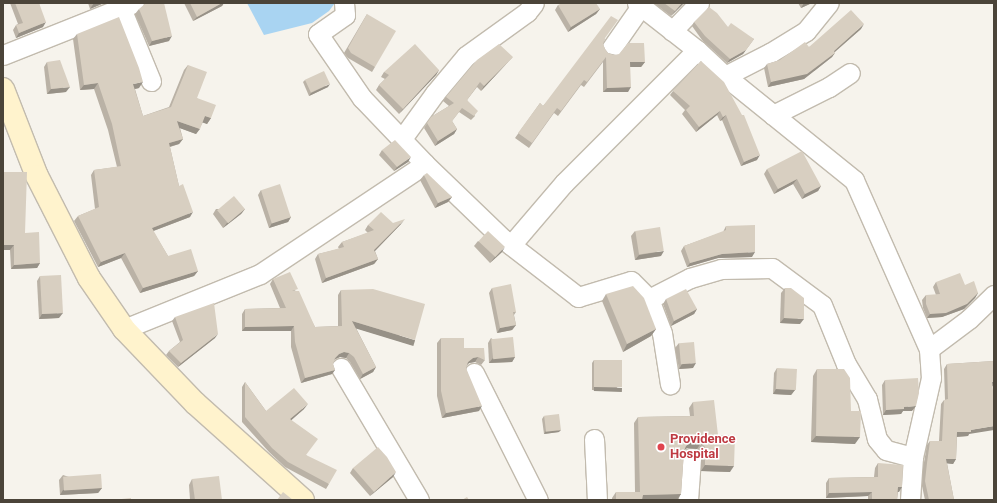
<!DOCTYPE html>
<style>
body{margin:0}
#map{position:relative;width:997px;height:503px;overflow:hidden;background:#f6f3ec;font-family:Roboto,sans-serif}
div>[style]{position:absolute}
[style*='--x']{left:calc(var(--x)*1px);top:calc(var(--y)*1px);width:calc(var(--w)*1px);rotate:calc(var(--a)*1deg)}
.water>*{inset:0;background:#a9d4f2}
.roads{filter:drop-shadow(1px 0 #c2bbae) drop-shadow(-1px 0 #c2bbae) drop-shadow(0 1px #c2bbae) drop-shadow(0 -1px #c2bbae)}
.minor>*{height:19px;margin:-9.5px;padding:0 9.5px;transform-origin:9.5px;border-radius:9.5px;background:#fff}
.secondary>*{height:22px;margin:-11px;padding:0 11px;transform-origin:11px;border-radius:11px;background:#fff3cd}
.wall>*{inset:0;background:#bab2a6}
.shaded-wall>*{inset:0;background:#979187;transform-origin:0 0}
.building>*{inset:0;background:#d8cfc1;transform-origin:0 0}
.dots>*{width:11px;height:11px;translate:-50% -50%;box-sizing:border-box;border:2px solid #fff;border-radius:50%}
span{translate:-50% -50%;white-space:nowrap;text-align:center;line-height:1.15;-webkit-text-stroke:3px #fff;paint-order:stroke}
.health-label{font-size:13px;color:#be3a42;font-weight:700}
.left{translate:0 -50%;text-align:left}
.frame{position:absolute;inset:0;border:4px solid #4b4439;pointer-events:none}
</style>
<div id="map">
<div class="water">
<div style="clip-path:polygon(247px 3px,335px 3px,329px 11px,312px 23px,264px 35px)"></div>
</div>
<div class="roads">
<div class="minor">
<div style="--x:344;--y:3;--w:12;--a:85"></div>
<div style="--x:345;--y:15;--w:33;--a:145"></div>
<div style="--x:318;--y:34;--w:78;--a:55.5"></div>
<div style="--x:362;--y:98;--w:91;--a:46.3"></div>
<div style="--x:425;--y:164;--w:108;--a:43.9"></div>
<div style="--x:503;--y:239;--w:95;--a:37.7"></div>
<div style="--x:578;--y:297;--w:55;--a:-16.8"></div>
<div style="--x:631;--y:281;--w:25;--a:45"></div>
<div style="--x:649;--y:299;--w:36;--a:69"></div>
<div style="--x:662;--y:333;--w:52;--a:81.1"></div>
<div style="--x:637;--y:3;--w:76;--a:38.1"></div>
<div style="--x:697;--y:50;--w:38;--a:43"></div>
<div style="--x:725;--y:76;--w:166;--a:38.9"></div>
<div style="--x:854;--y:180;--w:185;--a:66.1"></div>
<div style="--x:121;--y:8;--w:79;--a:67.7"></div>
<div style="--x:672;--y:31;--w:39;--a:-46"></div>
<div style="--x:611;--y:49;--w:52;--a:-55.1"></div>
<div style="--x:3;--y:55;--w:141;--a:-21.7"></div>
<div style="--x:725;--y:76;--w:51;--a:-27.1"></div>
<div style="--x:770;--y:53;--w:42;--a:-31.4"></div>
<div style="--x:806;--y:31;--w:36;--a:-51"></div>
<div style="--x:773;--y:115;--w:63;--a:-26.6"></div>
<div style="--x:829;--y:87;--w:25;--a:-34"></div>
<div style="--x:401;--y:140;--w:58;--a:-54.1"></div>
<div style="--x:435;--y:93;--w:48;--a:-50"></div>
<div style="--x:466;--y:56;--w:75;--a:-35.8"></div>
<div style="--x:527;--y:12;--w:11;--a:-52"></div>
<div style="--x:511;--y:245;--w:82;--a:-49.5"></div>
<div style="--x:564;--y:183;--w:188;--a:-45"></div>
<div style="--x:649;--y:299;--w:46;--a:-27.1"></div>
<div style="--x:690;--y:278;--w:32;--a:-16"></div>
<div style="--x:721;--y:269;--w:51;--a:-1.1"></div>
<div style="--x:772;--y:268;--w:62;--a:36.5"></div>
<div style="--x:822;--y:305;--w:64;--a:67.9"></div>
<div style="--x:846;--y:364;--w:41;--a:59"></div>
<div style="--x:867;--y:399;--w:41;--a:76"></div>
<div style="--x:877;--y:439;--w:14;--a:51"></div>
<div style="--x:886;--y:450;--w:28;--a:15"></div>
<div style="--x:124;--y:329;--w:147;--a:-22"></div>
<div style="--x:260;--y:274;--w:198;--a:-33.7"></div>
<div style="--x:341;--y:368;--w:153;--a:59.4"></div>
<div style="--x:474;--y:373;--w:142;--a:63.3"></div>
<div style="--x:594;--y:439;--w:61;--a:87.2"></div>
<div style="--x:688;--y:500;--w:42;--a:-85.9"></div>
<div style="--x:910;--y:500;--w:43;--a:-86"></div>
<div style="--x:913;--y:457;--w:81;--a:-77.2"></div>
<div style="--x:931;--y:378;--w:29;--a:-94"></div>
<div style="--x:929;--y:349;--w:50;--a:-36.9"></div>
<div style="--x:969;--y:319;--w:35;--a:-44"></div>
</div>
<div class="secondary">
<div style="--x:3;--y:89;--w:93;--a:68.7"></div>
<div style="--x:37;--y:176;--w:114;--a:63"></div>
<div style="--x:89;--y:278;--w:62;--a:55.5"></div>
<div style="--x:124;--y:329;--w:103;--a:46.2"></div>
<div style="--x:195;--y:403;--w:145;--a:41.9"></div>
</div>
</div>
<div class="wall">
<div style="clip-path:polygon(10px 3px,39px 3px,43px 27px,16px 38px,13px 30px,16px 25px,18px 24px)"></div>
<div style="clip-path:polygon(88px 3px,104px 3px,90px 9px)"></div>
<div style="clip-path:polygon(184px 3px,224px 3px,222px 6px,193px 21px)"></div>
<div style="clip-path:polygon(654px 3px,684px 3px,671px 16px)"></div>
<div style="clip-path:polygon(798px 3px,812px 3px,801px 8px)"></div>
<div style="clip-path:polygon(558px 5px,600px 9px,596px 14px,568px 32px,555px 10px)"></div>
<div style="clip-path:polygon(139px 9px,169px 41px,149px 46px,135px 14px)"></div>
<div style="clip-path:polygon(367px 14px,375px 67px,372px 72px,348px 58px,344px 53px)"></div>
<div style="clip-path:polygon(694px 22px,728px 27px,754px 39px,743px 54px,727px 63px,702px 40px,692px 26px)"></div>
<div style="clip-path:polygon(861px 29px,835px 52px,832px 57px,804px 79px,768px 87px,764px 68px,767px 64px,780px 60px,809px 47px)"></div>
<div style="clip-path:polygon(77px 34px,139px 88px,135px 89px,143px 116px,169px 107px,184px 70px,188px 65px,197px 98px,211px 118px,207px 124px,203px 122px,196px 134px,180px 128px,183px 139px,179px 144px,170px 147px,179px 186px,190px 217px,153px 231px,168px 256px,198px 271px,194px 276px,140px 293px,121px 258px,98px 267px,74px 221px,78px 216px,95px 209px,91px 175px,94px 170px,117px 167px,108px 130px,94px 89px,80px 90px,73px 39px)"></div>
<div style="clip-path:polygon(605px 38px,603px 44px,605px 49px,608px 53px,645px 62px,641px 67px,630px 67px,628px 92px,603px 92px,603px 62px,584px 87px,581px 85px,558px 116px,554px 113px,529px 148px,515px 138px,540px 103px,543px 106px)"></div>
<div style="clip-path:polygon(513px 57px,509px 61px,481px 91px,477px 87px,467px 100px,475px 116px,471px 120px,459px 112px,452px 121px,457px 129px,454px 134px,435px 146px,424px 128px,431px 117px,449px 106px,443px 101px,446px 97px)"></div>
<div style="clip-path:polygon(701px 61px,757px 160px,741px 166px,722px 120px,720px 121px,717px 115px,696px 132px,682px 114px,685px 110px,670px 95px,673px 91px)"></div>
<div style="clip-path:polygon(47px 62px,66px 92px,47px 94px,44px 67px)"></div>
<div style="clip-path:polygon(439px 70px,436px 75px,399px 114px,376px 90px,379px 85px,385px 79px,381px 77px,384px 72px)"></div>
<div style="clip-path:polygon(305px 80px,328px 87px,309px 96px,303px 82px)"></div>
<div style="clip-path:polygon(382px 150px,408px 162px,394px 171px,379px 155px)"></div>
<div style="clip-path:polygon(767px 169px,821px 186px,818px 191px,802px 199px,793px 184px,774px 194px,764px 174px)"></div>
<div style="clip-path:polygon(424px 175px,452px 197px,448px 202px,435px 208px,420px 180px)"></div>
<div style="clip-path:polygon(261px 190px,291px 217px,288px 222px,269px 228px,258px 195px)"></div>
<div style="clip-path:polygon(216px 209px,245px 209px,241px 214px,223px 228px,213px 214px)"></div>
<div style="clip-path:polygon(393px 223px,401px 224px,375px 251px,378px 259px,374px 264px,322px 283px,315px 259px,318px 254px,339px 249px,338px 247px,342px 242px,368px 233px,365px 230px,368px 225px)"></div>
<div style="clip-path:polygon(726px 226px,752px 257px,718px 258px,687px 267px,681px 251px,684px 246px,723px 232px)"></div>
<div style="clip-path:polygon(635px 231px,661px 256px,635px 260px,631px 236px)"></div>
<div style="clip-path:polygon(25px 233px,40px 263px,37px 268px,11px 269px,10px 250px,3px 250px)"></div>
<div style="clip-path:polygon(478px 241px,502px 252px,490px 263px,474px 246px)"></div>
<div style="clip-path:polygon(40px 276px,59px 318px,39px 319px,37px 281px)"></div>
<div style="clip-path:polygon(273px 279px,296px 291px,315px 327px,338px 326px,338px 295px,341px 290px,412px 345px,356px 328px,376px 367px,373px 372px,360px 379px,350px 362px,346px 358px,340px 357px,334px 360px,333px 364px,335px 370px,332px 374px,301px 383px,291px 347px,291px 331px,242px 331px,242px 314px,245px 309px,280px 308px,270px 284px)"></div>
<div style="clip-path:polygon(936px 282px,965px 285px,978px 293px,975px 298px,964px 309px,942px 317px,927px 318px,923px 308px,922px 300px,926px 295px,936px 295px,933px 287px)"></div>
<div style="clip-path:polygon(492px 288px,516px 312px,514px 315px,516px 325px,512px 330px,497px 333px,489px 293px)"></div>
<div style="clip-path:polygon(785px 288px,800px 324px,780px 323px,781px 293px)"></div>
<div style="clip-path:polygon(606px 294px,656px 329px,651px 336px,623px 352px,602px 301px)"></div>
<div style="clip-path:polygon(666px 299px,697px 309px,694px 314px,671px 326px,663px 304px)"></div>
<div style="clip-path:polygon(175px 317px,215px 338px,178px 367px,166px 355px,169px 351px,180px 342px,172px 321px)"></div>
<div style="clip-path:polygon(441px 338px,464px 348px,485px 360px,481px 365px,475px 362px,469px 363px,467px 365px,466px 368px,479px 411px,442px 418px,437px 396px,437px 343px)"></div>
<div style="clip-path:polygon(491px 338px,515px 357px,512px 362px,489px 363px,488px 343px)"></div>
<div style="clip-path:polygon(679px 343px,693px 368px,679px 369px,675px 348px)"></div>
<div style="clip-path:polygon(594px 360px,620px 391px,592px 390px,592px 363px)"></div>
<div style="clip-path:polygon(994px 361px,994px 386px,992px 386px,968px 436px,957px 437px,956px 459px,953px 464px,947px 463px,954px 500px,925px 500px,922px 486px,923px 468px,927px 445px,930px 441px,939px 441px,941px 404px,944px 400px,945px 400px,944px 369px,947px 364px)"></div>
<div style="clip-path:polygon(777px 368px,795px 390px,791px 395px,773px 394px,774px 373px)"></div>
<div style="clip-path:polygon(817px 369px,851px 411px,855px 444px,811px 442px,813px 376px)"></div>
<div style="clip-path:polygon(885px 380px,912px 411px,903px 411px,901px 414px,883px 415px,882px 385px)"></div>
<div style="clip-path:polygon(245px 382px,266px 411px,304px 409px,291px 420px,306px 455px,329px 484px,326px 489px,285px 467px,269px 452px,242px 422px,242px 387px)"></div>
<div style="clip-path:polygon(693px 402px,718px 435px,730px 472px,701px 471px,701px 453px,697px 449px,687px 448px,685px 449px,684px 451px,681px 494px,677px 500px,612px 500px,612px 498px,616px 492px,635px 492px,634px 423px,638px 417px,690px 416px,689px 408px)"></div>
<div style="clip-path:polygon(544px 416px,559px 432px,544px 434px,542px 419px)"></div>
<div style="clip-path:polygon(878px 463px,899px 492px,898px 492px,897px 500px,868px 500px,868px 496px,826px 498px,826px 483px,829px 478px,874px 477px,875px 468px)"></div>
<div style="clip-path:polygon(353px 468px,393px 477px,370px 496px,350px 473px)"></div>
<div style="clip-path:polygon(63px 475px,102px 488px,98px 493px,60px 495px,59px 480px)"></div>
<div style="clip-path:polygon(192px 479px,222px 500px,190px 500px,189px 485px)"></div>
</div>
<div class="shaded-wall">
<div style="clip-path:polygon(94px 3px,104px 3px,90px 9px)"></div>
<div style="clip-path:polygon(222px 3px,224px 3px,222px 6px,193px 21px,197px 17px)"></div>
<div style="clip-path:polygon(682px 3px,684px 3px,671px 16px,675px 11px)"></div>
<div style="clip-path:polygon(804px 3px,812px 3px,801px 8px)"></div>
<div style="clip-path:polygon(600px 9px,596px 14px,568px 32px,571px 27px)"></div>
<div style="clip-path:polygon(46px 22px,43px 27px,16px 38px,19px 33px)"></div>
<div style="clip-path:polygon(864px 24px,861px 29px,831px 55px,834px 51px)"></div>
<div style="clip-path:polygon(172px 36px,169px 41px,149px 46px,152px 41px)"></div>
<div style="clip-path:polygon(746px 50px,743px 54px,727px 63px,730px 59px)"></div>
<div style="clip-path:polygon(835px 53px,832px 57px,804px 79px,768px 87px,771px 82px)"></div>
<div style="clip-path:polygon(513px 57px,509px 61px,481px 91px,484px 86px)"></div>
<div style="clip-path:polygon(630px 62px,645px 62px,641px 67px,627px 67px)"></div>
<div style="clip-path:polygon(439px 70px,436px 75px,399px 114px,403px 109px)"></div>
<div style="clip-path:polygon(143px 82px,139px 88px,130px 90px,133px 84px)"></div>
<div style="clip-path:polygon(98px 83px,94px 89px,80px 90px,84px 85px)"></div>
<div style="clip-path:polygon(330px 84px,328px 87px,309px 96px,311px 93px)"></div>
<div style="clip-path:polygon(70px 87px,66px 92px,47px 94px,51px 89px)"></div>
<div style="clip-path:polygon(631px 87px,628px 92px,603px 92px,607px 88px)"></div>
<div style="clip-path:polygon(720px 111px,717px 115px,696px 132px,699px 127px)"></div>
<div style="clip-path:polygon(726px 115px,722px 120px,720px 121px,723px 117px)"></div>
<div style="clip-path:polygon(205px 116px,211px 118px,207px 124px,201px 122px)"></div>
<div style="clip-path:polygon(177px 121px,200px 129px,196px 134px,174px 126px)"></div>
<div style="clip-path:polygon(457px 129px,454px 134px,435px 146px,438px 141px)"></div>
<div style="clip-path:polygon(183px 139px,179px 144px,165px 148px,169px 143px)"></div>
<div style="clip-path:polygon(760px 155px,757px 160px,741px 166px,744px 162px)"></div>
<div style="clip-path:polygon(411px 157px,408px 162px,394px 171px,397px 167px)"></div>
<div style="clip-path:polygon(797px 179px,793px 184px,774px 194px,778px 189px)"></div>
<div style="clip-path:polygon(821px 186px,818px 191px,802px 199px,805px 194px)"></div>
<div style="clip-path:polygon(452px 197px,448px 202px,435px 208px,438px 203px)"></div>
<div style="clip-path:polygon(245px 209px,241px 214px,223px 228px,227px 223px)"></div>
<div style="clip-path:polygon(193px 212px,190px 217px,148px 233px,152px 228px)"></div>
<div style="clip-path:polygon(291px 217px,288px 222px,269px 228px,272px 223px)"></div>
<div style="clip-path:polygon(405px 219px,401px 224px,371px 255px,374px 250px)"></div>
<div style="clip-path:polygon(3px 245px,14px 245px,10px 250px,3px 250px)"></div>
<div style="clip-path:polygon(505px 247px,502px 252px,490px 263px,494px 258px)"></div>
<div style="clip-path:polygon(664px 251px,661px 256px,635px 260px,639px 255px)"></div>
<div style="clip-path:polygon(755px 252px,752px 257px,718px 258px,687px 267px,690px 263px,722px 254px)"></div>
<div style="clip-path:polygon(125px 253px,121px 258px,98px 267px,101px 262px)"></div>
<div style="clip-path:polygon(378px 259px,374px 264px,322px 283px,326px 278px)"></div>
<div style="clip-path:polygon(40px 263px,37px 268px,11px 269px,14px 265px)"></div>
<div style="clip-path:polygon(198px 271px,194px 276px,140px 293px,143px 288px)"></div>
<div style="clip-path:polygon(978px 293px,975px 298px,964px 309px,942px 317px,927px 318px,930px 314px)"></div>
<div style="clip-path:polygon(697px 309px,694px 314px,671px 326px,674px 321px)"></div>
<div style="clip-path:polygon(63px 313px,59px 318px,39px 319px,42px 314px)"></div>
<div style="clip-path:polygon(784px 318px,804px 319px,800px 324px,780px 323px)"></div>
<div style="left:352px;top:321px;width:66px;height:6px;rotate:17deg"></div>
<div style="clip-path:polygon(516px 325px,512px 330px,497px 333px,500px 328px)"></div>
<div style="clip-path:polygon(294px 326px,291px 331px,242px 331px,245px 327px)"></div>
<div style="clip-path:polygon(656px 329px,651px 336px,623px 352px,627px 344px)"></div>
<div style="clip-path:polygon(218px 334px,215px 338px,178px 367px,181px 363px)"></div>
<div style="clip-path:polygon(344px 352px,349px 353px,346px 358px,340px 357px,335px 359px,331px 363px,339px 354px)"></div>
<div style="clip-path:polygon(478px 357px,475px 362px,469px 363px,465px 367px,468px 362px,473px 358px)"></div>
<div style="clip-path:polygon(515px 357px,512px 362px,489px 363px,493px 358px)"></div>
<div style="clip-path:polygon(696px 363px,693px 368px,679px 369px,682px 364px)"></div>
<div style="clip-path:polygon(376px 367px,373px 372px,360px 379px,363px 374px)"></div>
<div style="clip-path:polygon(335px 370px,332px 374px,301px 383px,305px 378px)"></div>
<div style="clip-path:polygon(992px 382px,994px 382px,994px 386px,989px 387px)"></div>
<div style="left:594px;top:387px;width:28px;height:4px;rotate:2deg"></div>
<div style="clip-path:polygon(776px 389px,795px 390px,791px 395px,773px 394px)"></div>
<div style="clip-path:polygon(308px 404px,304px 409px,287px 424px,290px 419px)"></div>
<div style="clip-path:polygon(482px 406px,479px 411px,442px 418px,446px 413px)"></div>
<div style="clip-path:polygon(916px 406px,912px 411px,903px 411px,901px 414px,883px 415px,886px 410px,904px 407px)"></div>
<div style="clip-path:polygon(994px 426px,994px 430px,969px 434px,968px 436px,954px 437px,957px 432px)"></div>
<div style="clip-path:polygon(561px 430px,559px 432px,544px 434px,546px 431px)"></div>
<div style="clip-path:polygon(816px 436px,860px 437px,855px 444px,811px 442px)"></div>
<div style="clip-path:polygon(691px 442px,701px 443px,697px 449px,687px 448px,682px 452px,686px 446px)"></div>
<div style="clip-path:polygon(946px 459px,956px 459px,953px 464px,943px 463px)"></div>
<div style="clip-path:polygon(705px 465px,734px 466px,730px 472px,701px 471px)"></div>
<div style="clip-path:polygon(396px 472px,393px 477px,370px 496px,374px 492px)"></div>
<div style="clip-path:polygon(898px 487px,902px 487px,899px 492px,894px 492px)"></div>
<div style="clip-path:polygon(102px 488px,98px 493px,60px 495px,63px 490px)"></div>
<div style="clip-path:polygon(872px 492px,868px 496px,826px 498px,829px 493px)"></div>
<div style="clip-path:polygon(681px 494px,677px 500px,639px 500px,643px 495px)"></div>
</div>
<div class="building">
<div style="clip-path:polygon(15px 3px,39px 3px,46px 22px,19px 33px,16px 25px,23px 23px)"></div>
<div style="clip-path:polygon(146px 3px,164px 3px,172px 36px,152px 41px,139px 9px)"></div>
<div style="clip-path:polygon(190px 3px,222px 3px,197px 17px)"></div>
<div style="clip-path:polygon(562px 3px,596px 3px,600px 9px,571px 27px,558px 5px)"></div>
<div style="clip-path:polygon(664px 3px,682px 3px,675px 11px)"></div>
<div style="clip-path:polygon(709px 7px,717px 13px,728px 27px,731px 23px,754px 39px,746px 50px,730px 59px,705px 36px,694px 22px)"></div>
<div style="clip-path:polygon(851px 10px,864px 24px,834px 51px,835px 53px,807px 74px,771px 82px,767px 64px,780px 60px,805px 42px,809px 47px)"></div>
<div style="clip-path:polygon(367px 14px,396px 31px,375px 67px,351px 53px,348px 48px)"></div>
<div style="clip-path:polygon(611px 16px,618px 20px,605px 38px,603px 44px,605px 49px,608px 53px,614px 55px,619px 54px,628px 43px,644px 43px,645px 62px,630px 62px,631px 87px,607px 88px,606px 57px,587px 82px,584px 80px,561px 111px,557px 108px,532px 143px,518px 133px,540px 103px,543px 106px)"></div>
<div style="clip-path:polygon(119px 17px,139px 68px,143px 82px,133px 84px,143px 116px,171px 107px,188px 65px,207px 72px,197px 98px,216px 105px,211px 118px,205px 116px,200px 129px,177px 121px,183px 139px,169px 143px,179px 186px,183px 184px,193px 212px,152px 228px,168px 256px,191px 249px,198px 271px,143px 288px,125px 253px,101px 262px,78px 216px,99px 207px,94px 170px,121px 166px,112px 124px,98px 83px,84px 85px,77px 34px)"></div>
<div style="clip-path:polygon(415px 44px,439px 70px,403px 109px,379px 85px,389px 75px,384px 72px)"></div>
<div style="clip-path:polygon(499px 44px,513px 57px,484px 86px,480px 82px,467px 100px,478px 111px,474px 116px,462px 108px,452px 121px,457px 129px,438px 141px,427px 123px,431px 117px,454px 103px,446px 97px,477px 60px)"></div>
<div style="clip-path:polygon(60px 60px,70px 87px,51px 89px,47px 62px)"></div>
<div style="clip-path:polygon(701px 61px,724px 82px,742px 115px,744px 115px,760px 155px,744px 162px,726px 115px,723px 117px,720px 111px,699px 127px,686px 110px,690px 106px,673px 91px)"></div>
<div style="left:324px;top:71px;width:14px;height:21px;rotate:65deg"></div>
<div style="clip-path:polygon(395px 140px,411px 157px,397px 167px,382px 150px)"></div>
<div style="clip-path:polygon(802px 151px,821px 186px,805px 194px,797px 179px,778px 189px,767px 169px)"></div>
<div style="clip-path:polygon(3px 172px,27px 172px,25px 233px,39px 232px,40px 263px,14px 265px,14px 245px,3px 245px)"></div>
<div style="clip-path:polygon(427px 173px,452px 197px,438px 203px,424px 175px)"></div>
<div style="left:280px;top:184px;width:35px;height:20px;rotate:72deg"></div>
<div style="left:234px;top:196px;width:17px;height:22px;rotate:50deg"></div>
<div style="clip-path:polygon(381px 212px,393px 223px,405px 219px,374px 250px,378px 259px,326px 278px,318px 254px,344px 247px,342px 242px,374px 230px,368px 225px)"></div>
<div style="clip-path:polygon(755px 225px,755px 252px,722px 254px,690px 263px,684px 246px,726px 230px,726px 226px)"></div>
<div style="left:660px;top:227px;width:24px;height:25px;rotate:81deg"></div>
<div style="left:488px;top:231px;width:23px;height:14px;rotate:43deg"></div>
<div style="clip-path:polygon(290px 272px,298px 289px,292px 291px,299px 291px,315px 327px,342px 326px,341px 290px,373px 289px,425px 304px,415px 340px,352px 321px,376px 367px,363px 374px,354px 357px,349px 353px,344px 352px,339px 354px,335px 358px,333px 364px,335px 370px,305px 378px,295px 342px,294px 326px,245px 327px,245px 309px,286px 308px,273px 279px)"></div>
<div style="clip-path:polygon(960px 273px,965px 285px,974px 281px,978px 293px,967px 304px,946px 313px,930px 314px,926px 304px,926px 295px,940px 294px,936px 282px)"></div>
<div style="left:61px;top:275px;width:38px;height:21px;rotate:87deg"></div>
<div style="clip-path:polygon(511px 284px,516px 312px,513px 312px,516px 325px,500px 328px,492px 288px)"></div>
<div style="clip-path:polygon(633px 286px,644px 298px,656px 329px,627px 344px,606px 294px)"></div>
<div style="clip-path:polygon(785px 288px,791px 288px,804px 298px,804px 319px,784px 318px)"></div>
<div style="clip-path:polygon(686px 289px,697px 309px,674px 321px,666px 299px)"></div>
<div style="clip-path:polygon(214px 303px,218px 334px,181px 363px,169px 351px,183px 340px,175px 317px)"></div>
<div style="left:513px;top:337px;width:20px;height:22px;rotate:84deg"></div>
<div style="clip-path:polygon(441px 338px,464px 338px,464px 348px,484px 348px,485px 360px,478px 357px,473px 358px,468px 362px,466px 368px,482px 406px,446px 413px,441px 391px)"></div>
<div style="left:694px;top:342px;width:21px;height:15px;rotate:85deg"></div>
<div style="left:594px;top:360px;width:28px;height:27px"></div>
<div style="clip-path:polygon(994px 361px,994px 382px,992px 382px,994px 398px,994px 426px,971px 430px,971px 432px,957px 432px,956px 459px,946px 459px,954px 500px,929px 500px,925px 481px,927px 463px,930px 441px,942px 441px,944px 400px,948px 399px,947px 364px)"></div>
<div style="left:777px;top:368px;width:20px;height:21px;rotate:3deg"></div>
<div style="clip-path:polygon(817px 369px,844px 369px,850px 378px,851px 411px,861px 411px,860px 437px,816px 436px)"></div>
<div style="clip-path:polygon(918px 378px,919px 393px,916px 406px,904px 407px,904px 409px,886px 410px,885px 380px)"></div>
<div style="clip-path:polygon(245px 382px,266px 411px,294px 388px,308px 404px,290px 419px,318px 439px,306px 455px,337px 470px,329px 484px,288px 462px,272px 448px,245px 417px)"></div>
<div style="clip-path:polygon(714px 400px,718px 435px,735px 435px,734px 466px,705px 465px,705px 447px,701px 443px,691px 442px,686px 446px,684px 451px,681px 494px,643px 495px,642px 500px,616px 500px,616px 492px,640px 492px,638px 417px,694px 416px,693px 402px)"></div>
<div style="left:559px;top:414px;width:16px;height:15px;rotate:83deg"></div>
<div style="clip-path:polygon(378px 447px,387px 457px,396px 472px,374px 492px,353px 468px)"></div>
<div style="clip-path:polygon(878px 463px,903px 465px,902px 487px,898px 487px,897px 500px,872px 500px,872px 492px,829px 493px,829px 478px,878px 477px)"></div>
<div style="left:101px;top:474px;width:14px;height:38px;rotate:86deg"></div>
<div style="clip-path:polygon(219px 476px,222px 500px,195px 500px,192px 479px)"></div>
<div style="clip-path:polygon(283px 492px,293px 500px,277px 500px)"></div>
<div style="clip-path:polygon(467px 497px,469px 500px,462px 500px)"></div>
<div style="clip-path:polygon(131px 498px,131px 500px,112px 500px)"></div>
</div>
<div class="dots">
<div style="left:661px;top:447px;background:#e0444e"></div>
</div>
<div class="health-label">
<span class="left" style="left:670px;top:447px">Providence<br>Hospital</span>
</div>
<div class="frame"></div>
</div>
